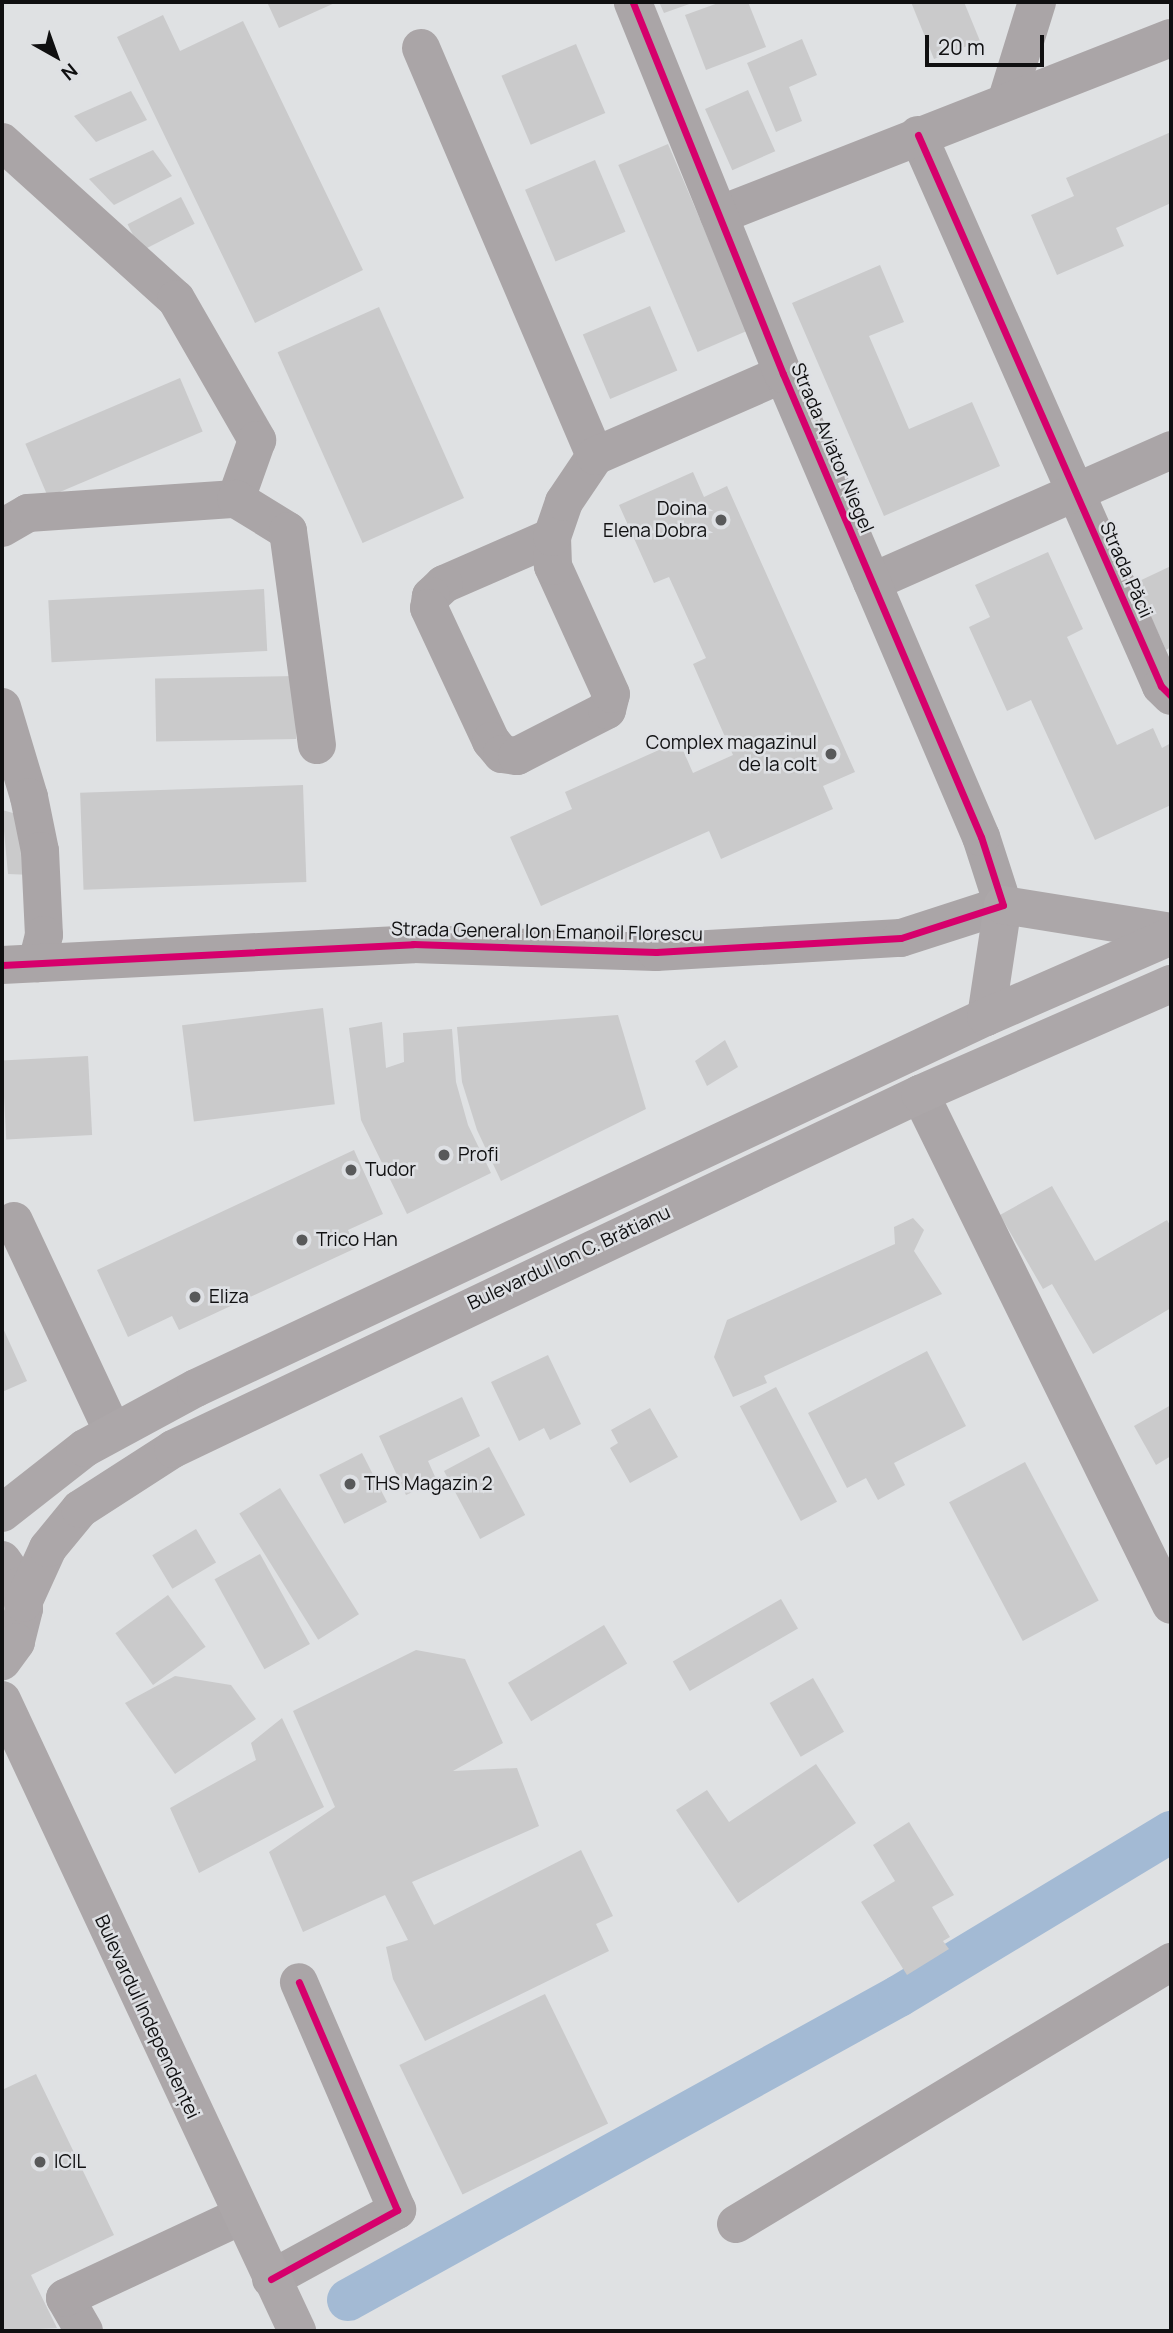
<!DOCTYPE html>
<meta charset="utf-8">
<style>
body{margin:0}
#map{position:relative;width:1173px;height:2333px;overflow:hidden;background:#dfe1e3;font-family:Manrope,sans-serif}
div>[style]{position:absolute}
[style*='--x']{left:calc(var(--x)*1px);top:calc(var(--y)*1px);width:calc(var(--w)*1px);rotate:calc(var(--a)*1deg)}
.canal>*{height:42px;margin:-21px;padding:0 21px;transform-origin:21px;border-radius:21px;background:#a3bad4}
.building>*{inset:0;background:#cacacb;transform-origin:0 0}
.minor>*{height:38px;margin:-19px;padding:0 19px;transform-origin:19px;border-radius:19px;background:#aaa5a7}
.major>*{height:38px;margin:-19px;padding:0 19px;transform-origin:19px;border-radius:19px;background:#aca7a9}
.cycleway>*{height:7px;margin:-3.5px;padding:0 3.5px;transform-origin:3.5px;border-radius:3.5px;background:#d6006c}
.dots>*{width:19px;height:19px;translate:-50% -50%;box-sizing:border-box;border:4px solid #dee0e4;border-radius:50%}
span{translate:-50% -50%;white-space:nowrap;text-align:center;line-height:1.15;-webkit-text-stroke:5px #dee0e4;paint-order:stroke}
.street-label{font-size:19px;color:#101011}
.poi-label{font-size:19px;color:#101011}
.right{translate:-100% -50%;text-align:right}
.left{translate:0 -50%;text-align:left}
.frame{position:absolute;inset:0;border:4px solid #101011;pointer-events:none}
.north{position:absolute;left:21px;top:21px;width:70px;height:70px;-webkit-text-stroke:5px #dee0e4;paint-order:stroke;rotate:140deg;font-size:19px;font-weight:700;line-height:28px;text-align:center;color:#101011}
.north::after{content:'';display:block;margin:auto;width:24px;height:32px;background:#101011;clip-path:polygon(50% 0,100% 100%,50% 72%,0 100%)}
.scale{position:absolute;left:925px;top:35px;width:119px;height:32px;box-sizing:border-box;border:4px solid #101011;border-top:0;padding-left:9px;font-size:21px;line-height:24px;white-space:nowrap;color:#101011;-webkit-text-stroke:5px #dee0e4;paint-order:stroke}
</style>
<div id="map">
<div class="canal">
<div style="--x:348;--y:2300;--w:629;--a:-28.89"></div>
<div style="--x:899;--y:1996;--w:318;--a:-31.1"></div>
</div>
<div class="building">
<div style="clip-path:polygon(267px 2px,337px 2px,279px 28px)"></div>
<div style="clip-path:polygon(659px 2px,695px 2px,664px 13px)"></div>
<div style="clip-path:polygon(721px 2px,748px 2px,766px 47px,706px 70px,685px 15px)"></div>
<div style="clip-path:polygon(911px 2px,964px 2px,980px 41px,934px 59px)"></div>
<div style="clip-path:polygon(163px 15px,180px 51px,243px 21px,363px 270px,255px 323px,117px 37px)"></div>
<div style="clip-path:polygon(802px 39px,817px 75px,789px 87px,802px 121px,776px 132px,747px 63px)"></div>
<div style="left:576px;top:44px;width:75px;height:81px;rotate:67deg"></div>
<div style="left:748px;top:90px;width:67px;height:47px;rotate:66deg"></div>
<div style="clip-path:polygon(131px 91px,147px 120px,96px 142px,74px 116px)"></div>
<div style="clip-path:polygon(1171px 132px,1171px 203px,1116px 228px,1124px 246px,1057px 275px,1031px 215px,1074px 196px,1066px 178px)"></div>
<div style="left:668px;top:144px;width:203px;height:54px;rotate:67deg"></div>
<div style="clip-path:polygon(153px 150px,172px 176px,114px 205px,89px 179px)"></div>
<div style="left:595px;top:160px;width:78px;height:76px;rotate:67deg"></div>
<div style="left:181px;top:197px;width:30px;height:60px;rotate:63deg"></div>
<div style="clip-path:polygon(880px 265px,904px 322px,869px 336px,909px 429px,972px 402px,1000px 466px,884px 516px,792px 303px)"></div>
<div style="left:650px;top:306px;width:70px;height:73px;rotate:67deg"></div>
<div style="left:379px;top:307px;width:209px;height:111px;rotate:66deg"></div>
<div style="left:180px;top:378px;width:58px;height:168px;rotate:67deg"></div>
<div style="clip-path:polygon(693px 472px,704px 497px,727px 486px,855px 772px,823px 786px,833px 809px,721px 859px,709px 831px,541px 906px,510px 837px,572px 809px,565px 792px,679px 741px,693px 773px,733px 755px,693px 664px,706px 658px,669px 577px,654px 583px,619px 505px)"></div>
<div style="clip-path:polygon(1048px 552px,1083px 629px,1067px 637px,1117px 745px,1153px 728px,1162px 748px,1171px 743px,1171px 805px,1095px 840px,1031px 700px,1007px 711px,969px 627px,990px 617px,975px 585px)"></div>
<div style="clip-path:polygon(1171px 566px,1171px 647px,1166px 650px,1135px 583px)"></div>
<div style="left:264px;top:589px;width:62px;height:216px;rotate:87deg"></div>
<div style="left:295px;top:676px;width:63px;height:140px;rotate:89deg"></div>
<div style="left:303px;top:785px;width:97px;height:223px;rotate:88deg"></div>
<div style="clip-path:polygon(2px 810px,24px 816px,32px 875px,8px 874px)"></div>
<div style="left:323px;top:1008px;width:97px;height:142px;rotate:83deg"></div>
<div style="clip-path:polygon(618px 1015px,646px 1109px,501px 1181px,477px 1130px,462px 1082px,457px 1027px)"></div>
<div style="clip-path:polygon(382px 1022px,386px 1068px,404px 1062px,403px 1033px,452px 1029px,456px 1082px,468px 1125px,491px 1173px,407px 1214px,361px 1120px,349px 1028px)"></div>
<div style="clip-path:polygon(725px 1040px,738px 1067px,707px 1086px,695px 1061px)"></div>
<div style="left:88px;top:1056px;width:79px;height:86px;rotate:87deg"></div>
<div style="clip-path:polygon(354px 1150px,383px 1214px,348px 1230px,356px 1248px,179px 1330px,172px 1316px,128px 1337px,97px 1270px)"></div>
<div style="clip-path:polygon(1052px 1186px,1095px 1261px,1167px 1220px,1171px 1227px,1171px 1308px,1093px 1354px,1052px 1284px,1043px 1289px,1000px 1215px)"></div>
<div style="clip-path:polygon(913px 1218px,924px 1230px,914px 1251px,942px 1294px,764px 1376px,767px 1383px,733px 1397px,714px 1357px,727px 1320px,895px 1244px,894px 1227px)"></div>
<div style="clip-path:polygon(2px 1326px,27px 1381px,2px 1392px)"></div>
<div style="clip-path:polygon(927px 1351px,966px 1426px,894px 1463px,905px 1485px,878px 1500px,866px 1478px,847px 1488px,808px 1413px)"></div>
<div style="clip-path:polygon(548px 1355px,581px 1424px,550px 1440px,544px 1428px,519px 1441px,491px 1382px)"></div>
<div style="left:776px;top:1387px;width:130px;height:41px;rotate:62deg"></div>
<div style="clip-path:polygon(462px 1397px,480px 1436px,428px 1461px,437px 1481px,406px 1495px,379px 1436px)"></div>
<div style="clip-path:polygon(1171px 1405px,1171px 1456px,1156px 1465px,1134px 1426px)"></div>
<div style="clip-path:polygon(650px 1408px,678px 1457px,630px 1483px,610px 1448px,618px 1443px,611px 1430px)"></div>
<div style="left:489px;top:1447px;width:77px;height:51px;rotate:62deg"></div>
<div style="left:362px;top:1453px;width:55px;height:48px;rotate:63deg"></div>
<div style="left:1025px;top:1462px;width:157px;height:86px;rotate:62deg"></div>
<div style="left:280px;top:1488px;width:149px;height:48px;rotate:58deg"></div>
<div style="left:196px;top:1529px;width:39px;height:51px;rotate:59deg"></div>
<div style="left:260px;top:1554px;width:103px;height:52px;rotate:61deg"></div>
<div style="left:168px;top:1595px;width:64px;height:65px;rotate:54deg"></div>
<div style="left:781px;top:1599px;width:34px;height:125px;rotate:60deg"></div>
<div style="left:604px;top:1625px;width:45px;height:112px;rotate:59deg"></div>
<div style="clip-path:polygon(416px 1650px,465px 1659px,503px 1743px,453px 1771px,517px 1768px,539px 1826px,412px 1882px,434px 1925px,581px 1850px,613px 1916px,596px 1924px,609px 1951px,425px 2041px,393px 1979px,386px 1947px,408px 1940px,385px 1895px,303px 1932px,269px 1852px,335px 1807px,293px 1711px)"></div>
<div style="clip-path:polygon(175px 1676px,231px 1685px,256px 1719px,175px 1774px,125px 1703px)"></div>
<div style="left:813px;top:1678px;width:62px;height:50px;rotate:60deg"></div>
<div style="clip-path:polygon(282px 1718px,324px 1807px,199px 1873px,170px 1808px,256px 1760px,251px 1743px)"></div>
<div style="clip-path:polygon(816px 1764px,856px 1823px,738px 1903px,676px 1810px,707px 1790px,729px 1822px)"></div>
<div style="clip-path:polygon(909px 1822px,954px 1895px,932px 1907px,950px 1937px,943px 1941px,949px 1949px,907px 1975px,861px 1902px,895px 1881px,873px 1845px)"></div>
<div style="left:545px;top:1994px;width:144px;height:162px;rotate:64deg"></div>
<div style="clip-path:polygon(36px 2074px,114px 2235px,31px 2275px,57px 2328px,2px 2331px,2px 2090px)"></div>
</div>
<div class="minor">
<div style="--x:421;--y:48;--w:444;--a:66.9"></div>
<div style="--x:1007;--y:99;--w:102;--a:-72.8"></div>
<div style="--x:918;--y:135;--w:602;--a:66.2"></div>
<div style="--x:1161;--y:686;--w:14;--a:45"></div>
<div style="--x:2;--y:142;--w:234;--a:42.1"></div>
<div style="--x:176;--y:299;--w:163;--a:60.1"></div>
<div style="--x:257;--y:440;--w:63;--a:109.6"></div>
<div style="--x:719;--y:215;--w:485;--a:-21.4"></div>
<div style="--x:2;--y:528;--w:30;--a:-30"></div>
<div style="--x:28;--y:513;--w:208;--a:-3.9"></div>
<div style="--x:236;--y:499;--w:61;--a:31.6"></div>
<div style="--x:288;--y:531;--w:216;--a:82.3"></div>
<div style="--x:552;--y:537;--w:118;--a:156.5"></div>
<div style="--x:444;--y:584;--w:18;--a:137"></div>
<div style="--x:431;--y:596;--w:12;--a:99"></div>
<div style="--x:429;--y:608;--w:147;--a:65"></div>
<div style="--x:491;--y:741;--w:17;--a:50"></div>
<div style="--x:502;--y:754;--w:15;--a:8"></div>
<div style="--x:517;--y:756;--w:101;--a:-27.1"></div>
<div style="--x:607;--y:710;--w:16;--a:-76"></div>
<div style="--x:611;--y:694;--w:141;--a:-114.4"></div>
<div style="--x:553;--y:566;--w:29;--a:-92"></div>
<div style="--x:552;--y:537;--w:37;--a:-71"></div>
<div style="--x:564;--y:502;--w:55;--a:-56"></div>
<div style="--x:595;--y:456;--w:205;--a:-23.6"></div>
<div style="--x:872;--y:582;--w:327;--a:-23.8"></div>
<div style="--x:2;--y:707;--w:94;--a:73.3"></div>
<div style="--x:29;--y:797;--w:55;--a:78.5"></div>
<div style="--x:40;--y:851;--w:84;--a:87.3"></div>
<div style="--x:44;--y:935;--w:29;--a:104"></div>
<div style="--x:2;--y:965;--w:412;--a:-2.9"></div>
<div style="--x:413;--y:944;--w:243;--a:1.9"></div>
<div style="--x:656;--y:952;--w:245;--a:-3.3"></div>
<div style="--x:901;--y:938;--w:107;--a:-17.9"></div>
<div style="--x:1003;--y:905;--w:71;--a:-107.9"></div>
<div style="--x:981;--y:837;--w:504;--a:-113.15"></div>
<div style="--x:783;--y:374;--w:401;--a:-112"></div>
<div style="--x:920;--y:1094;--w:569;--a:63.84"></div>
<div style="--x:14;--y:1221;--w:233;--a:64.9"></div>
<div style="--x:736;--y:2224;--w:508;--a:-31.06"></div>
<div style="--x:271;--y:2279;--w:144;--a:-28.7"></div>
<div style="--x:397;--y:2210;--w:248;--a:-113.3"></div>
<div style="--x:84;--y:2331;--w:38;--a:-120"></div>
<div style="--x:65;--y:2298;--w:194;--a:-25"></div>
</div>
<div class="major">
<div style="--x:986;--y:1017;--w:113;--a:-81.4"></div>
<div style="--x:1003;--y:905;--w:170;--a:9.1"></div>
<div style="--x:2;--y:1513;--w:105;--a:-38.1"></div>
<div style="--x:85;--y:1448;--w:126;--a:-28.4"></div>
<div style="--x:196;--y:1388;--w:873;--a:-25.16"></div>
<div style="--x:986;--y:1017;--w:202;--a:-23.6"></div>
<div style="--x:2;--y:1560;--w:32;--a:55"></div>
<div style="--x:20;--y:1586;--w:23;--a:80"></div>
<div style="--x:24;--y:1609;--w:34;--a:104"></div>
<div style="--x:16;--y:1642;--w:24;--a:126"></div>
<div style="--x:23;--y:1603;--w:60;--a:-65.6"></div>
<div style="--x:48;--y:1548;--w:50;--a:-50.6"></div>
<div style="--x:80;--y:1509;--w:111;--a:-32.8"></div>
<div style="--x:173;--y:1449;--w:827;--a:-25.42"></div>
<div style="--x:920;--y:1094;--w:274;--a:-23.7"></div>
<div style="--x:2;--y:1700;--w:697;--a:64.94"></div>
</div>
<div class="cycleway">
<div style="--x:918;--y:135;--w:602;--a:66.2"></div>
<div style="--x:1161;--y:686;--w:14;--a:45"></div>
<div style="--x:2;--y:965;--w:412;--a:-2.9"></div>
<div style="--x:413;--y:944;--w:243;--a:1.9"></div>
<div style="--x:656;--y:952;--w:245;--a:-3.3"></div>
<div style="--x:901;--y:938;--w:107;--a:-17.9"></div>
<div style="--x:1003;--y:905;--w:71;--a:-107.9"></div>
<div style="--x:981;--y:837;--w:504;--a:-113.15"></div>
<div style="--x:783;--y:374;--w:401;--a:-112"></div>
<div style="--x:271;--y:2279;--w:144;--a:-28.7"></div>
<div style="--x:397;--y:2210;--w:248;--a:-113.3"></div>
</div>
<div class="dots">
<div style="left:721px;top:520px;background:#58595a"></div>
<div style="left:831px;top:754px;background:#58595a"></div>
<div style="left:444px;top:1155px;background:#58595a"></div>
<div style="left:351px;top:1170px;background:#58595a"></div>
<div style="left:302px;top:1240px;background:#58595a"></div>
<div style="left:195px;top:1297px;background:#58595a"></div>
<div style="left:350px;top:1484px;background:#58595a"></div>
<div style="left:40px;top:2162px;background:#58595a"></div>
</div>
<div class="street-label">
<span style="left:832px;top:448px;rotate:67deg">Strada Aviator Niegel</span>
<span style="left:1126px;top:570px;rotate:66deg">Strada Păcii</span>
<span style="left:547px;top:932px;rotate:1deg">Strada General Ion Emanoil Florescu</span>
<span style="left:569px;top:1258px;rotate:-25deg">Bulevardul Ion C. Brătianu</span>
<span style="left:147px;top:2017px;rotate:65deg">Bulevardul Independenței</span>
</div>
<div class="poi-label">
<span class="right" style="left:707px;top:520px">Doina<br>Elena Dobra</span>
<span class="right" style="left:817px;top:754px">Complex magazinul<br>de la colt</span>
<span class="left" style="left:458px;top:1155px">Profi</span>
<span class="left" style="left:365px;top:1170px">Tudor</span>
<span class="left" style="left:316px;top:1240px">Trico Han</span>
<span class="left" style="left:209px;top:1297px">Eliza</span>
<span class="left" style="left:364px;top:1484px">THS Magazin 2</span>
<span class="left" style="left:54px;top:2162px">ICIL</span>
</div>
<div class="frame"></div>
<div class="north">N</div>
<div class="scale">20 m</div>
</div>
